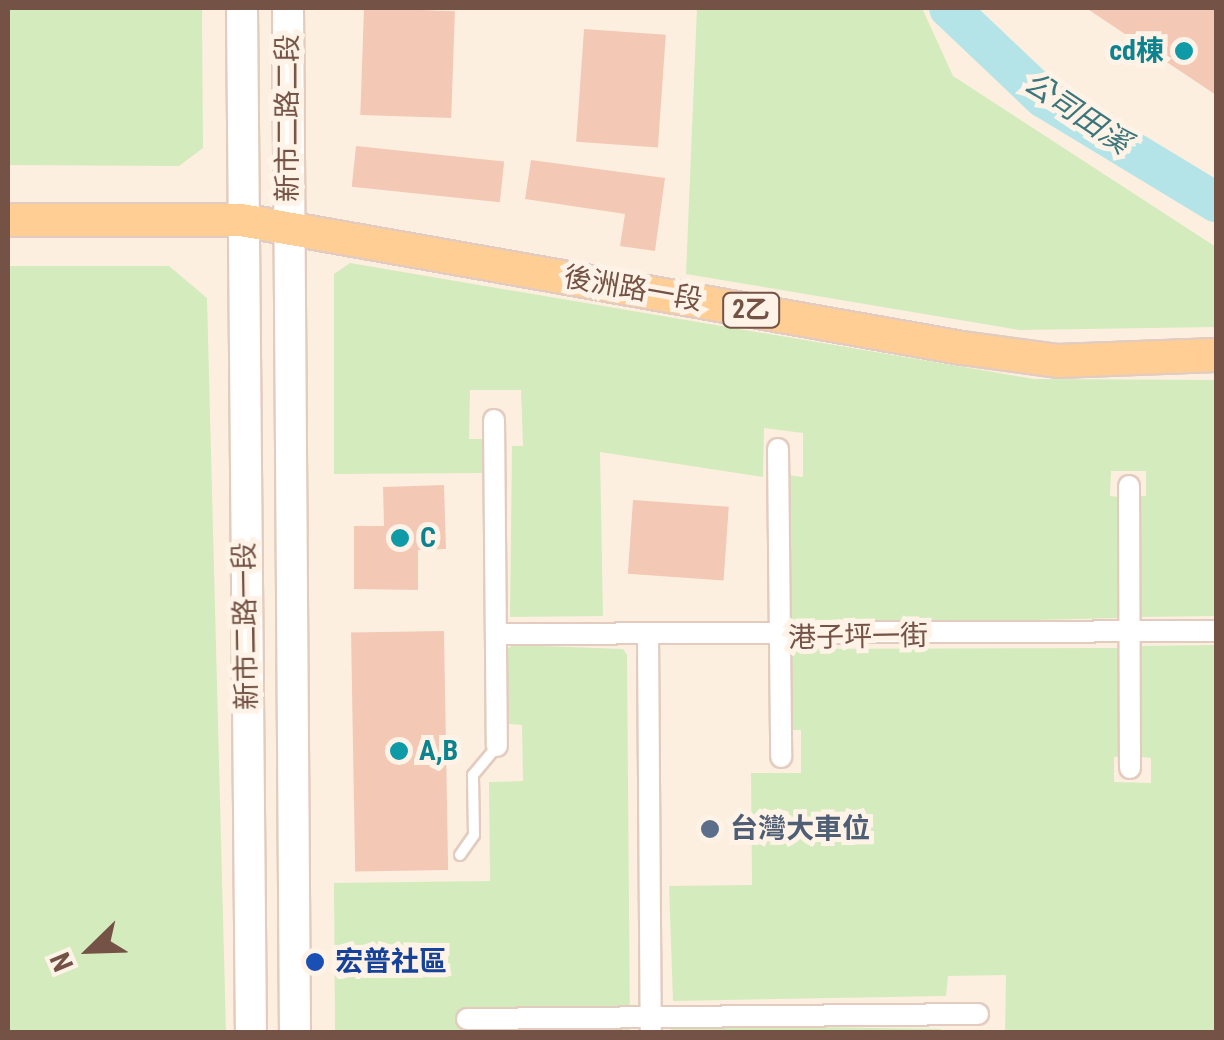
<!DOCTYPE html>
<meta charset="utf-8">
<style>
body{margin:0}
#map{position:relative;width:1224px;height:1040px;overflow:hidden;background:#fdefe0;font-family:"Roboto Condensed","Noto Sans TC",sans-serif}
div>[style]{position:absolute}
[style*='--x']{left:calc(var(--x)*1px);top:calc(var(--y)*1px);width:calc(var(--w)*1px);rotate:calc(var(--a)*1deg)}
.green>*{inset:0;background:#d4ebbe}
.river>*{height:40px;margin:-20px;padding:0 20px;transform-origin:20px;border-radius:20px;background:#b4e4e7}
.building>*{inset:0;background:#f3c9b6;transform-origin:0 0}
.roads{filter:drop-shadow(2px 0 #e3ccbf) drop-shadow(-2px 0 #e3ccbf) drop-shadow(0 2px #e3ccbf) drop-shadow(0 -2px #e3ccbf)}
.lane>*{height:10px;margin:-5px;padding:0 5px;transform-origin:5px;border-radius:5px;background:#fff}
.street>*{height:20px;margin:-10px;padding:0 10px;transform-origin:10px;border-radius:10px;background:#fff}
.secondary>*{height:30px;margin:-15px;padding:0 15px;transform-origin:15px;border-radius:15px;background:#fff}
.primary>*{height:32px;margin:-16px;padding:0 16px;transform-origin:16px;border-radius:16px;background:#ffce95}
.dots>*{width:28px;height:28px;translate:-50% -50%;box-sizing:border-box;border:5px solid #fff3e7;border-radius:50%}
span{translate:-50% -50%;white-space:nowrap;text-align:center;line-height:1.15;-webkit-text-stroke:10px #fff3e7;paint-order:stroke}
.shield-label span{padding:2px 8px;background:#fff3e7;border:2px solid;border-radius:8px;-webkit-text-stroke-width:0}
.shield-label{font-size:25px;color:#745346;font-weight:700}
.culture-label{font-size:28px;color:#0d838f;font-weight:700}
.right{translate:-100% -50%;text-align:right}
.left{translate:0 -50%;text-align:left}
.street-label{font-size:28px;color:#745346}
.service-label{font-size:28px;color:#4e5e75;font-weight:700}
.transit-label{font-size:28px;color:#164399;font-weight:700}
.water-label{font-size:30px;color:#3a767b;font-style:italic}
.frame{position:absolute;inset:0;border:10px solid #745346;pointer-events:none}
.north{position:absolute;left:40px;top:900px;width:100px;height:100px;-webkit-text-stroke:8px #fff3e7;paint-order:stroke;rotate:247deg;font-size:28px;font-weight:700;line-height:40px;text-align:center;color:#745346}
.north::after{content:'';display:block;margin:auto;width:35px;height:45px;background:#745346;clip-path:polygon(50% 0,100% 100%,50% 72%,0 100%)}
</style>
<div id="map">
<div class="green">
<div style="clip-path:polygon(8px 8px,202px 8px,203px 148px,179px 166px,8px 165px)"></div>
<div style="clip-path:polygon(697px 8px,922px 8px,953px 76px,1216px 247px,1216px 327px,1019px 330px,686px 274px)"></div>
<div style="clip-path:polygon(350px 263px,1034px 379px,1216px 380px,1216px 616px,1139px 617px,1138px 496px,1146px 496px,1146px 471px,1111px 471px,1110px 496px,1119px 497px,1119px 618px,787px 626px,787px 475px,803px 477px,803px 433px,764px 428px,763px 477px,600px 452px,603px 616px,510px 617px,512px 446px,523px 446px,521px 390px,470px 390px,469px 439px,486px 439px,486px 473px,334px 474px,334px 274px)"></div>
<div style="clip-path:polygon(8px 266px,169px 266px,207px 298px,226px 1032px,8px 1032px)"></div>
<div style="clip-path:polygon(513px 645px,623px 649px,627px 655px,630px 1032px,335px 1032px,334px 883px,490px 881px,489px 782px,523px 781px,522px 725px,509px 724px,507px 649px)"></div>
<div style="clip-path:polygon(1216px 645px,1216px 1032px,1005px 1032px,1006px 975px,948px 976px,946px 996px,673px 1001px,669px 886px,752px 885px,751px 773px,801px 773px,801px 730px,789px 730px,789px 649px,1120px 648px,1121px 756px,1114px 757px,1114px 782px,1151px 783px,1151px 758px,1141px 757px,1141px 646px)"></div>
<div style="clip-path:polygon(671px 1025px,941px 1029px,941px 1032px,671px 1032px)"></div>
</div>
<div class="river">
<div style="--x:949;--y:8;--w:131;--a:43.5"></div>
<div style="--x:1044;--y:98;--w:201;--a:31.2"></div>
</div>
<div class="building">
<div style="left:364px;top:8px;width:91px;height:107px;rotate:2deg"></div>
<div style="clip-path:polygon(1086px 8px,1216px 8px,1216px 95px)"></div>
<div style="left:584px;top:29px;width:82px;height:113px;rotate:4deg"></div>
<div style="left:356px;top:146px;width:149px;height:41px;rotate:6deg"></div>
<div style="clip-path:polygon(531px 160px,665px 178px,655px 251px,620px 246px,625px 214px,525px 199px)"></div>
<div style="clip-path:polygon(444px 485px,446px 549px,418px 550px,418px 590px,354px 589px,354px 526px,384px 526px,383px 487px)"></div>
<div style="left:633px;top:500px;width:96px;height:74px;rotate:4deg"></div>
<div style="left:444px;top:631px;width:239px;height:93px;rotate:89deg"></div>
</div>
<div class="roads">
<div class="lane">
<div style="--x:460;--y:855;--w:24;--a:-55"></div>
<div style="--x:474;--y:835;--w:60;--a:-91"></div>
<div style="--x:473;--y:775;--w:38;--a:-50"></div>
</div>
<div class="street">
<div style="--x:494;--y:420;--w:326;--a:89.5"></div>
<div style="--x:778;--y:449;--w:308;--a:89.4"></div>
<div style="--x:1129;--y:486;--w:282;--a:89.8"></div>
<div style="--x:499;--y:634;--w:717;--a:-0.24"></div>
<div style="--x:648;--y:636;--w:396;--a:89.6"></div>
<div style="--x:467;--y:1019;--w:511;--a:-0.56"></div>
</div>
<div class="secondary">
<div style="--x:242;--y:8;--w:1024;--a:89.5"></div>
<div style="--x:288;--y:8;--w:1024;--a:89.61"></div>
</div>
<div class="primary">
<div style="--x:8;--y:220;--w:233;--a:0"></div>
<div style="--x:241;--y:220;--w:732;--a:10.07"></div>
<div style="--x:962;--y:348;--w:97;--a:7.7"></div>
<div style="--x:1058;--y:361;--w:158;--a:-2.2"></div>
</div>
</div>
<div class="dots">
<div style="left:1184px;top:51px;background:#0f9aa8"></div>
<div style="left:400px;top:538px;background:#0f9aa8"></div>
<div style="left:399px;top:751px;background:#0f9aa8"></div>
<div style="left:710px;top:829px;background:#5c6f8a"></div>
<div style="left:315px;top:962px;background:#1a4fb4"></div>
</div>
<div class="shield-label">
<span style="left:751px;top:310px">2乙</span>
</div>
<div class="culture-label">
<span class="right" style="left:1164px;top:51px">cd棟</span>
<span class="left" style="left:420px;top:538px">C</span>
<span class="left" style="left:419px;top:751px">A,B</span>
</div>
<div class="street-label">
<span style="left:288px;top:118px;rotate:-90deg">新市二路二段</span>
<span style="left:633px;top:289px;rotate:10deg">後洲路一段</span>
<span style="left:246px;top:626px;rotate:-91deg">新市二路一段</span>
<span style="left:858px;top:637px;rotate:-1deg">港子坪一街</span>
</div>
<div class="service-label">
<span class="left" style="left:730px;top:829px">台灣大車位</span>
</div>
<div class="transit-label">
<span class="left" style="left:335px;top:962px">宏普社區</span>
</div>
<div class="water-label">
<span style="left:1077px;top:113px;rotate:34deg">公司田溪</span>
</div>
<div class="frame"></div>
<div class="north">N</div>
</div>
